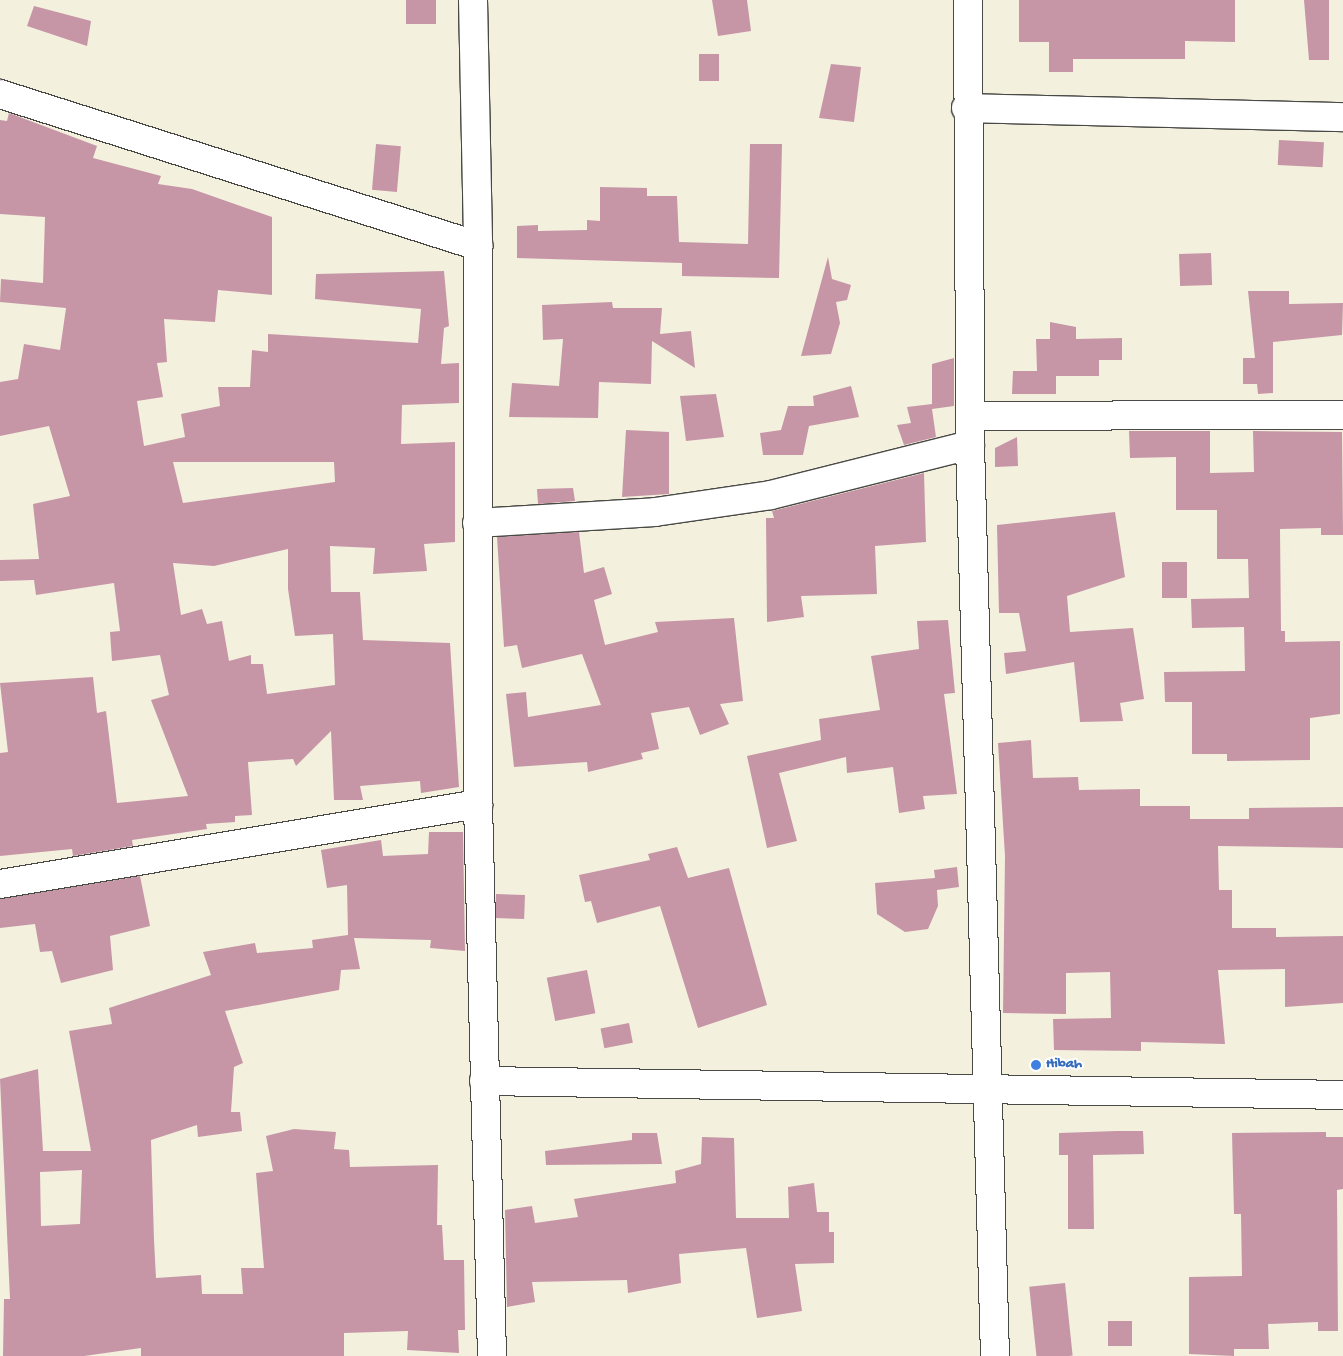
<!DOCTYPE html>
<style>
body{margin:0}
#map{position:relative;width:1343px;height:1356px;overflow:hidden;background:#f3f0de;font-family:"Gochi Hand",sans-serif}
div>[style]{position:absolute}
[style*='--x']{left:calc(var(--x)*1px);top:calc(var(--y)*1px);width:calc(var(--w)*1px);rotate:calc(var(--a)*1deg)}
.building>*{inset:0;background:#c696a7;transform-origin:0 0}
.roads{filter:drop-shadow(1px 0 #494946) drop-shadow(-1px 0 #494946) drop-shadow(0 1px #494946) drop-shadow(0 -1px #494946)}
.minor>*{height:28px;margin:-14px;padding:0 14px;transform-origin:14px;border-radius:14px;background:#fff}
.dots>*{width:14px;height:14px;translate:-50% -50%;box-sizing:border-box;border:2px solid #fff;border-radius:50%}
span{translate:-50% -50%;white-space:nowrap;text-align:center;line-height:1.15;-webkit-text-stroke:4px #fff;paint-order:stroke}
.shop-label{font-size:15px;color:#366cbe;font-weight:700}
.left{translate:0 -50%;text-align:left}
</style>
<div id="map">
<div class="building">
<div style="left:406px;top:0;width:30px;height:24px"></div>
<div style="clip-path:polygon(712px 0,747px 0,751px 31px,718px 36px)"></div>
<div style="clip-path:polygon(1019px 0,1235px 0,1235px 42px,1185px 41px,1185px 59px,1073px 59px,1073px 72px,1049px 72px,1049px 42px,1019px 42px)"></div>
<div style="clip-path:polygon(1304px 0,1329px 0,1329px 60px,1309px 60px)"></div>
<div style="clip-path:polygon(34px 6px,91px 21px,87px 46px,27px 26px)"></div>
<div style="left:699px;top:54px;width:20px;height:27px"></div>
<div style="clip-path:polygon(831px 64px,861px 67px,854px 122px,819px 118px)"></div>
<div style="clip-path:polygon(evenodd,9px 113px,97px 146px,93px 158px,161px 176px,158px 184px,192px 189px,272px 217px,272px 295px,218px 290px,215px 322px,164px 319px,167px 362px,157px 363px,163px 397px,137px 401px,144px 446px,185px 437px,181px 414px,220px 406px,218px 387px,250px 387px,252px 350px,268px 352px,268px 334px,418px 343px,421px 309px,315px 299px,316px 274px,444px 271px,449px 326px,444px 328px,441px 364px,459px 363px,459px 403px,402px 405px,401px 444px,455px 442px,455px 542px,424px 544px,427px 571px,373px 574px,375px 548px,330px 546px,331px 592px,360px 592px,363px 640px,450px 643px,459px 787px,421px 793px,420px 781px,360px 786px,363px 800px,334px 800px,331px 731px,296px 766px,293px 759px,248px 762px,252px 815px,235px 816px,235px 822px,206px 824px,207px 829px,132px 840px,133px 846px,73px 856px,72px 849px,0 856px,0 753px,8px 752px,0 683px,93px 677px,97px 713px,106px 711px,117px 803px,188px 796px,151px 700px,169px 695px,160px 655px,112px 661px,110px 632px,120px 631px,114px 583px,36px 595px,34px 580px,0 581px,0 560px,39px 559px,33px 504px,70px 496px,49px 426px,0 436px,0 382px,18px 379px,24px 344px,60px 350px,66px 308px,0 302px,1px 279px,43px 283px,45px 217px,0 214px,0 120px,7px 121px,9px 113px,173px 462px,334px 462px,335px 482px,183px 503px,173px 462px,9px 113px,288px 549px,288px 589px,295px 636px,333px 634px,335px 685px,267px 694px,263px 664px,251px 664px,251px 655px,229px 661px,222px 621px,207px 624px,202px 609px,181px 615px,173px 563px,214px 566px,288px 549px)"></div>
<div style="left:1279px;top:140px;width:45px;height:25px;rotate:3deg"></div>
<div style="left:376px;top:144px;width:25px;height:46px;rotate:5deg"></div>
<div style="clip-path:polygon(750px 144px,782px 144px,779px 278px,682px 276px,682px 263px,517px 258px,517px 226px,538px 225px,538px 231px,587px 230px,587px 220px,600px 221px,600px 187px,647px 188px,647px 196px,677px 196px,679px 242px,748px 244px)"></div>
<div style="left:1211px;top:253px;width:32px;height:32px;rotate:88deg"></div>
<div style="clip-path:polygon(828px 257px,832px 279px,851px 285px,847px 300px,836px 302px,840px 323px,831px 354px,801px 356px)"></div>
<div style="clip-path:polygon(1248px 291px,1289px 291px,1289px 304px,1343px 303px,1342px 335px,1273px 342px,1273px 393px,1258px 394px,1257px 384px,1243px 384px,1243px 358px,1255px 358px)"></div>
<div style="clip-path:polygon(612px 302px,613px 308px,662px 308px,660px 334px,691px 331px,695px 368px,652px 341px,651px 384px,599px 382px,598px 418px,509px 417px,512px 383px,559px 386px,563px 339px,543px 340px,542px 305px)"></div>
<div style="clip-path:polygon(1050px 322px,1076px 327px,1076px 339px,1122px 338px,1122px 360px,1099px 360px,1099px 376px,1056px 376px,1056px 394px,1012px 394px,1013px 371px,1037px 371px,1036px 339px,1050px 339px)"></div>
<div style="clip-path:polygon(954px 358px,954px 406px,932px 409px,936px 437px,904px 445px,897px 425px,911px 423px,907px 407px,932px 404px,932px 364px)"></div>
<div style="clip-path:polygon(851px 386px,859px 417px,809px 426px,803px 455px,763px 455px,760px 433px,781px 430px,788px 406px,814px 406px,813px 396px)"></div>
<div style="clip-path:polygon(716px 394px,724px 437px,686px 441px,680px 396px)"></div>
<div style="clip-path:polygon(626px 430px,669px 432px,669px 494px,622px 497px)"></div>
<div style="clip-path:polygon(1129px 431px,1210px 431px,1210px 473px,1254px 472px,1253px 431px,1342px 432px,1343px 535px,1321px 535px,1321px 528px,1280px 529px,1281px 631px,1285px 631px,1285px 642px,1340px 641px,1340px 714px,1310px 718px,1310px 760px,1227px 761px,1227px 754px,1192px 754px,1192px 702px,1165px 702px,1164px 672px,1245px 671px,1244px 627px,1192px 628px,1191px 599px,1249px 598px,1248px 559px,1217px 559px,1217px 510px,1176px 510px,1176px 457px,1130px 458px)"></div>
<div style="clip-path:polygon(1017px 437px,1018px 466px,995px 467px,995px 448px)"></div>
<div style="clip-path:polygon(924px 473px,926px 542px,875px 546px,877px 594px,801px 596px,804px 617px,767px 622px,766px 518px,774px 518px,772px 511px)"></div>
<div style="clip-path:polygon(573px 488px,575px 501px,538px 504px,537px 489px)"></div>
<div style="clip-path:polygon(1115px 512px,1125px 577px,1067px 596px,1070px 632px,1133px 628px,1144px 699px,1120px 703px,1123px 721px,1080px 722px,1074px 662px,1006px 674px,1004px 653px,1026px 651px,1019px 613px,999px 613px,997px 525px)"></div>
<div style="clip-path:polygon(579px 532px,584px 573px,604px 567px,612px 594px,594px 600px,605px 645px,658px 632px,655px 622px,734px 618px,743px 701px,720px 704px,729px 724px,700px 735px,689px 707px,651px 713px,659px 749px,641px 753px,643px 759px,588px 772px,587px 762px,514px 767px,506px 694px,526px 692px,528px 717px,601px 705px,582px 654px,522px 668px,517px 645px,504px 647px,497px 537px)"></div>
<div style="left:1162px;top:562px;width:25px;height:36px"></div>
<div style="clip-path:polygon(948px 620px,955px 693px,944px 694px,957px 794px,923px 796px,925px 809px,899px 813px,893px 767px,847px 773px,846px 757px,779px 773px,797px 841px,767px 848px,747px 756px,821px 740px,819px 719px,880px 710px,871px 656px,919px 649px,917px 621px)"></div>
<div style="clip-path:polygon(1031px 740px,1033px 778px,1078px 777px,1079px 790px,1140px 789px,1140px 806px,1190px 806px,1190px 819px,1249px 819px,1249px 808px,1343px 807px,1343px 848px,1218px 846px,1219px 890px,1232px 890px,1232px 928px,1276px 928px,1276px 937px,1343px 936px,1343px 1003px,1285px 1007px,1285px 969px,1218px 970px,1225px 1044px,1141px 1042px,1141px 1051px,1054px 1050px,1053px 1019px,1111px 1018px,1110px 972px,1066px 973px,1066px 1014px,1003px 1013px,1005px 856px,998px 743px)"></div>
<div style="clip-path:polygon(evenodd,429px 832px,463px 832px,465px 951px,430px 948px,431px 940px,354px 938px,360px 969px,341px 970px,339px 990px,225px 1011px,243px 1063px,234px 1067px,231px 1112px,240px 1112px,242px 1131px,198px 1137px,197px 1125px,151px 1140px,154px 1240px,156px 1278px,201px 1275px,202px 1294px,243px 1294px,241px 1268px,264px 1268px,256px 1173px,273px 1171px,266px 1136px,294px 1129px,336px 1132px,334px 1149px,349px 1150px,350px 1167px,438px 1165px,437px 1225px,442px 1225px,444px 1260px,464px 1260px,465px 1330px,458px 1330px,459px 1353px,407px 1350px,408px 1331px,344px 1333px,344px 1356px,141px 1356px,141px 1348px,84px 1356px,3px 1356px,4px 1299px,10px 1299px,0 1079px,38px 1069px,43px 1151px,91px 1151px,69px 1031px,112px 1024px,109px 1008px,211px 975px,203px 952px,255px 943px,257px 953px,313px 948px,312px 940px,348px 935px,347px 885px,327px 888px,321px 850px,381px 840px,383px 856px,428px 854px,429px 832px,82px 1170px,80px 1224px,41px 1226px,40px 1172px,82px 1170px)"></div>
<div style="clip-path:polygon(677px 847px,688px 878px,729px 868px,767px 1005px,698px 1028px,660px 906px,597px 923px,591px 901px,585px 902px,579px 875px,650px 860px,648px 854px)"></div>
<div style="clip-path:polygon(957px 867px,959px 887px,937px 890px,938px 906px,928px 929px,905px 932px,877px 914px,875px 883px,935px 878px,934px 870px)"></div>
<div style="clip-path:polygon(140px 876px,150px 926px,110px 936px,113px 970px,61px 983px,52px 951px,40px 952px,35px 924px,0 928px,0 899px)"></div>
<div style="left:496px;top:894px;width:29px;height:24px;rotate:2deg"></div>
<div style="left:587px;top:970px;width:44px;height:41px;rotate:79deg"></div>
<div style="left:629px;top:1023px;width:20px;height:29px;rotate:79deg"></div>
<div style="clip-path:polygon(1117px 1131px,1143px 1131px,1144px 1154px,1093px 1155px,1094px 1229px,1068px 1229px,1068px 1155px,1059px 1155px,1059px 1133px)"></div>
<div style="clip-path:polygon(1326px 1132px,1326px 1137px,1343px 1137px,1343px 1189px,1337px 1190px,1338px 1331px,1318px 1331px,1318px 1322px,1268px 1324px,1269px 1349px,1234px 1349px,1234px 1356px,1189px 1354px,1189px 1277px,1242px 1276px,1241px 1214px,1234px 1214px,1232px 1133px)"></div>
<div style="clip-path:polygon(632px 1133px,657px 1133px,662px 1164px,546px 1165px,545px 1151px,632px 1140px)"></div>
<div style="clip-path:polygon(702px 1137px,734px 1138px,736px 1218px,789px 1218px,788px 1187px,814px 1183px,817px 1212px,829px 1212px,829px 1232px,834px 1232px,834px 1263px,795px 1264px,802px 1311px,757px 1318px,746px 1248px,679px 1254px,681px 1283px,628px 1293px,627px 1280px,532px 1282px,535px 1302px,507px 1307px,505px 1210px,532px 1206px,535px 1223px,578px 1217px,574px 1199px,676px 1183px,675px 1171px,701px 1164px)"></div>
<div style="left:1065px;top:1283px;width:73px;height:36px;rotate:84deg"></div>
<div style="left:1132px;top:1321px;width:25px;height:24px;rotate:90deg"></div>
</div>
<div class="roads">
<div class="minor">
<div style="--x:473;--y:0;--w:246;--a:88.8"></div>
<div style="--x:478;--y:246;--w:558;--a:90"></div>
<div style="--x:478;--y:804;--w:552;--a:88.55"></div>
<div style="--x:968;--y:0;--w:445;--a:89.7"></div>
<div style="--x:970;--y:445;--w:911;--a:88.43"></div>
<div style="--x:0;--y:94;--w:502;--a:17.64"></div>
<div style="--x:966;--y:108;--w:377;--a:1.4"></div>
<div style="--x:970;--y:416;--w:373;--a:-0.2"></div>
<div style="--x:477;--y:523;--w:178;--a:-3.5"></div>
<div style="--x:655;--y:512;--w:117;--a:-8.3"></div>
<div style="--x:771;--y:495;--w:205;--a:-14.1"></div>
<div style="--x:0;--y:884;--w:485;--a:-9.5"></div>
<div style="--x:484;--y:1081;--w:859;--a:0.93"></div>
</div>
</div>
<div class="dots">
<div style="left:1036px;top:1065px;background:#3f7fe0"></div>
</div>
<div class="shop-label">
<span class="left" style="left:1046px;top:1065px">Hibah</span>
</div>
</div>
